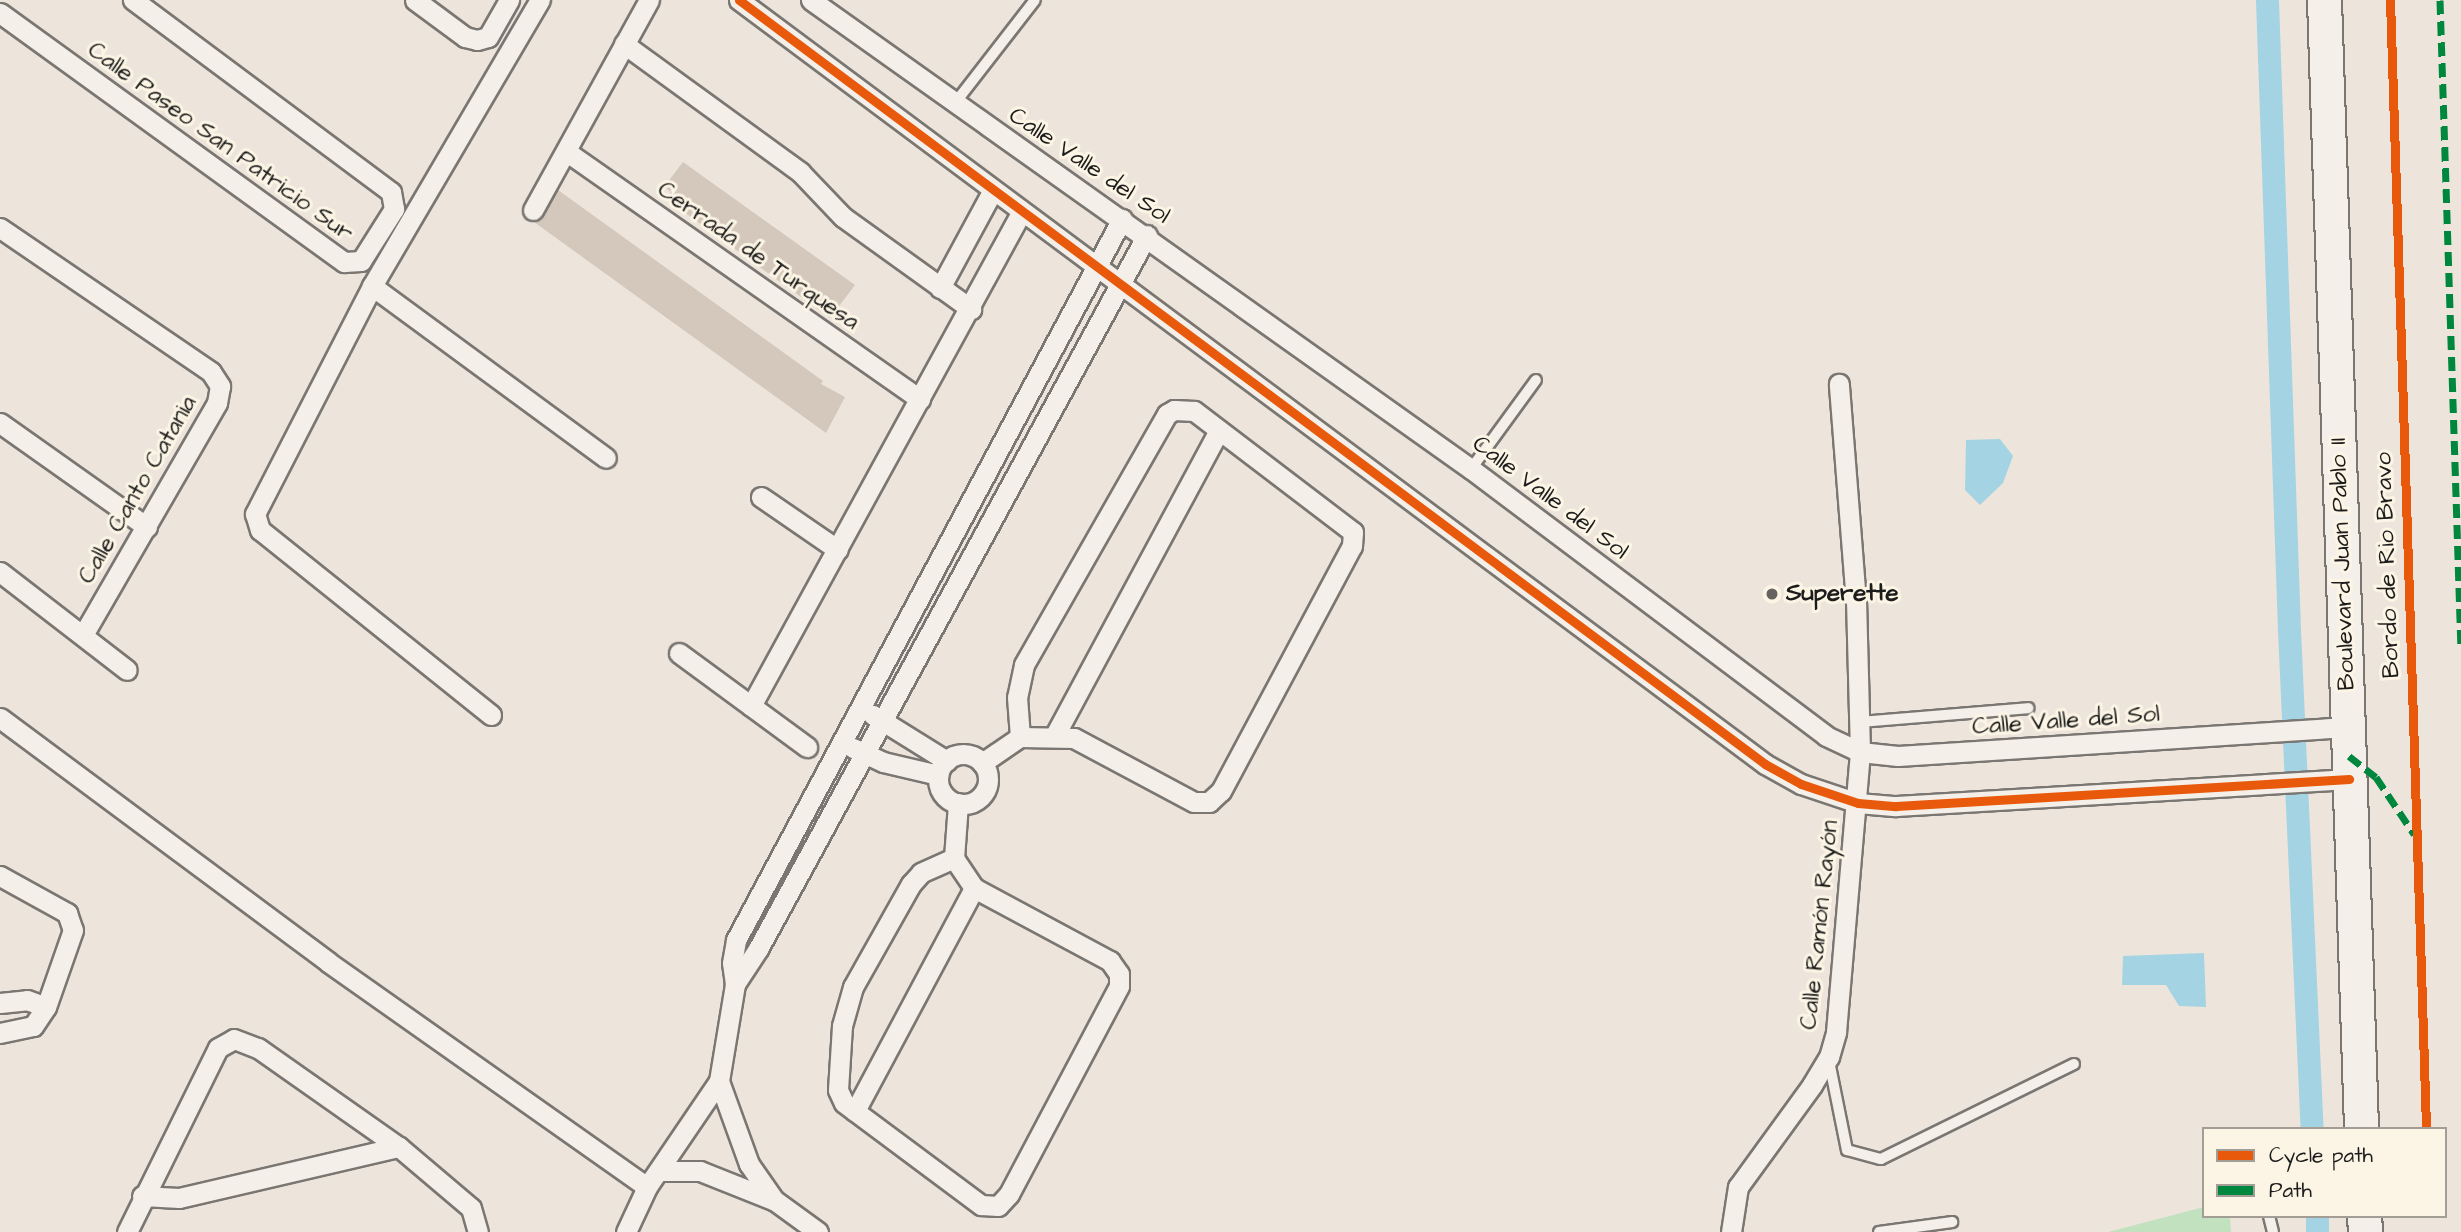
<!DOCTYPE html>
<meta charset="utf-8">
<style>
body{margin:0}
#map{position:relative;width:2461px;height:1232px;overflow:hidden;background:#ede5db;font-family:"Architects Daughter",sans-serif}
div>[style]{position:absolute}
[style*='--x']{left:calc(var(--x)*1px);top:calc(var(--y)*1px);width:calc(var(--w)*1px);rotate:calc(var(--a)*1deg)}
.green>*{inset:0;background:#c2e1be}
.water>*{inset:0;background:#a4d4e3}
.canal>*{height:23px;margin:-11.5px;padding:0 11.5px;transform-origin:11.5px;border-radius:11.5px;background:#a4d4e3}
.building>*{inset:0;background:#d4c7bc}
.roads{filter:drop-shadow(2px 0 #7a7672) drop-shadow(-2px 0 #7a7672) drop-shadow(0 2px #7a7672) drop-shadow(0 -2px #7a7672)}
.service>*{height:10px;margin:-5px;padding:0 5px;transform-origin:5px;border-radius:5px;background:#f4f0e9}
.minor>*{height:19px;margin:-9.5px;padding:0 9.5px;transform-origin:9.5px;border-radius:9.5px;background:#f4f0e9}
.minor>.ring{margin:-9.5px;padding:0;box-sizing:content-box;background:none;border:19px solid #f4f0e9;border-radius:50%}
.trunk>*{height:33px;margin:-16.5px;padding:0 16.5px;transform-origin:16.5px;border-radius:16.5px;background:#f4f0e9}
.quiet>*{height:7px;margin-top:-3.5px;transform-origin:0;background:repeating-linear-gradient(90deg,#00873e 0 14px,transparent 0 21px)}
.cycleway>*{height:9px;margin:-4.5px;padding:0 4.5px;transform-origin:4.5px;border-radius:4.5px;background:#e8590c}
.dots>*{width:19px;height:19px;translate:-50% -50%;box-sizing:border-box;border:4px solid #fcf5e5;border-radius:50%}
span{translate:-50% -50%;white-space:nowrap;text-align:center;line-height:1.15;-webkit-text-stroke:6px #fcf5e5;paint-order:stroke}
.street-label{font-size:24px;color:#1c1c1c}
.poi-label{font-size:24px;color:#1c1c1c;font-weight:700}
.left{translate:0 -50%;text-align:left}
.legend{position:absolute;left:2202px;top:1127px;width:245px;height:91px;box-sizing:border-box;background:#fcf5e5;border:2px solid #a29e95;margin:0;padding:9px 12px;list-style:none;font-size:21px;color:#1c1c1c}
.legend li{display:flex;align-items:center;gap:14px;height:35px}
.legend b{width:35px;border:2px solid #a29e95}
</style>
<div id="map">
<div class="green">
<div style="clip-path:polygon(2204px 1207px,2204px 1216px,2230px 1216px,2231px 1232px,2108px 1232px)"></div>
</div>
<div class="water">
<div style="clip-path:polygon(2000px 439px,2013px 456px,2003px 483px,1980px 505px,1965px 490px,1966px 440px)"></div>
<div style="clip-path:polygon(2204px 953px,2206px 1007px,2179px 1006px,2166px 985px,2122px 985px,2123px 956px)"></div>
</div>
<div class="canal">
<div style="--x:2267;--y:0;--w:630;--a:88"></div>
<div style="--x:2289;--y:630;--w:500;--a:87.4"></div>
<div style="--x:2317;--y:1216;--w:16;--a:90"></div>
</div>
<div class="building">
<div style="clip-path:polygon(683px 162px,855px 285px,830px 318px,666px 199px,671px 192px,664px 187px)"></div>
<div style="clip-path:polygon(558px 190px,823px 381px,821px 384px,845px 397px,826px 433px,534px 222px,543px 216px)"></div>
</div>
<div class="roads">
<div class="service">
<div style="--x:955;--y:103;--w:130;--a:-52.2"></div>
<div style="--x:1471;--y:469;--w:110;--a:-53.9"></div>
<div style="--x:1859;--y:722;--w:170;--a:-4.7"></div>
<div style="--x:1829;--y:1061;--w:91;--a:78.6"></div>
<div style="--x:1847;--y:1150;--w:35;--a:15"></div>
<div style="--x:1881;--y:1159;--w:215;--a:-26.2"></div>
<div style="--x:2269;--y:1216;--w:16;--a:76"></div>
<div style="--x:1879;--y:1232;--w:74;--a:-7.8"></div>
</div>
<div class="minor">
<div style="--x:415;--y:0;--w:62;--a:36.5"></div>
<div style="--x:465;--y:37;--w:12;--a:14"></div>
<div style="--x:477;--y:40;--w:11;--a:-15"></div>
<div style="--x:488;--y:37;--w:43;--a:-60.4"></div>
<div style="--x:739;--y:0;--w:1279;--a:36.67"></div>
<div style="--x:1765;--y:764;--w:41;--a:29.1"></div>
<div style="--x:1801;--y:784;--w:60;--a:18.4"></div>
<div style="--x:1858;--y:803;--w:38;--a:5"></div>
<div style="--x:1896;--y:806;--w:454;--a:-3.4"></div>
<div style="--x:811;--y:0;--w:810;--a:35.4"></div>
<div style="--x:1471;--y:469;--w:444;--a:36.9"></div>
<div style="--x:1826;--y:736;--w:38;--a:25"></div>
<div style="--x:1860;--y:752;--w:38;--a:6"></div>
<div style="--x:1898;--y:756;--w:451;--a:-3.7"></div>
<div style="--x:0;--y:13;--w:425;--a:35.9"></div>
<div style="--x:344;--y:262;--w:17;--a:-3"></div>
<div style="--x:361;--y:261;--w:62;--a:-57.6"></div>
<div style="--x:394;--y:209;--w:17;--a:-100"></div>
<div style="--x:391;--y:192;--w:322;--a:-143.3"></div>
<div style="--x:624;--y:44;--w:218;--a:36"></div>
<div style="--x:800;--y:172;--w:62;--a:46.3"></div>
<div style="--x:843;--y:217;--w:158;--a:35.7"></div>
<div style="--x:567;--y:152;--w:431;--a:35"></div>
<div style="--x:533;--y:210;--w:240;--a:-61.1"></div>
<div style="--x:0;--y:228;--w:255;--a:34.3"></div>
<div style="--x:211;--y:372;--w:17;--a:57"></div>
<div style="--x:220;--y:386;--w:17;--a:100"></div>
<div style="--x:217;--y:403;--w:268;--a:120"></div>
<div style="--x:372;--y:286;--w:290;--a:36.3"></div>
<div style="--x:940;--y:288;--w:111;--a:-61.6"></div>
<div style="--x:0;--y:423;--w:180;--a:35.3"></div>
<div style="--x:761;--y:497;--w:93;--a:34.5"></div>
<div style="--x:0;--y:572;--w:160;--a:37.7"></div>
<div style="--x:679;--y:653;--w:159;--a:36.3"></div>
<div style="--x:751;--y:706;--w:564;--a:-61.3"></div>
<div style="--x:491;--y:715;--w:296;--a:-141.3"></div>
<div style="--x:260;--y:530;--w:17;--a:-107"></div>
<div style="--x:255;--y:514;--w:256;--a:-62.8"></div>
<div style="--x:372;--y:286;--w:332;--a:-59.6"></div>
<div style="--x:873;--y:715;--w:87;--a:31.9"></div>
<div style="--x:0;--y:718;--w:409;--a:36.6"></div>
<div style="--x:328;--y:962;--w:390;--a:35.2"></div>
<div style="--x:647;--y:1187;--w:128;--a:-55.8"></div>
<div style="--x:1055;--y:735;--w:346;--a:-61.7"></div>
<div style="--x:853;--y:748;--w:33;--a:25"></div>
<div style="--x:883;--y:762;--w:57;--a:13.1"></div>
<div class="ring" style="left:938px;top:754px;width:31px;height:31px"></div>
<div style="--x:982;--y:763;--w:46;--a:-34.4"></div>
<div style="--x:1020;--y:737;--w:54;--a:1.1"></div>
<div style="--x:1074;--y:738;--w:136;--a:28.1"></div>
<div style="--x:1194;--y:802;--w:15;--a:0"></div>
<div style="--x:1209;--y:802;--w:16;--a:-43"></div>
<div style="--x:1221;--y:791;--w:278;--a:-61.9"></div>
<div style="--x:1352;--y:546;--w:14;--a:-86"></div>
<div style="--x:1353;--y:532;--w:200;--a:-142.7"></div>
<div style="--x:1194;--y:411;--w:20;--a:-177"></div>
<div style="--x:1174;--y:410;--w:8;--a:150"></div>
<div style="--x:1167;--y:414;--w:289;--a:119.7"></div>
<div style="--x:1024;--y:665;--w:33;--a:102"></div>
<div style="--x:1017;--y:697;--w:40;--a:85.7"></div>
<div style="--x:954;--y:858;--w:36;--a:156"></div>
<div style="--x:921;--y:873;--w:15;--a:132"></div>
<div style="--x:911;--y:884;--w:118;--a:119.4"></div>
<div style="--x:853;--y:987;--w:41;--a:105.8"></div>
<div style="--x:842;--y:1026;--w:64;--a:93.6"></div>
<div style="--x:838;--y:1090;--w:14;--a:65"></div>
<div style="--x:844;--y:1103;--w:171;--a:36.7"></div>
<div style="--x:981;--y:1205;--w:17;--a:3"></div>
<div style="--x:998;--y:1206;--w:16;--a:-47"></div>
<div style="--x:1009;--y:1194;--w:235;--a:-62.1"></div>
<div style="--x:1119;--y:986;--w:12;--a:-90"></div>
<div style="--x:1119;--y:974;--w:16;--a:-125"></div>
<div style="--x:1110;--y:961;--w:154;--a:-151.8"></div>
<div style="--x:974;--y:888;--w:36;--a:-124"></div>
<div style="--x:954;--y:858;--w:55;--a:-85.8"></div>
<div style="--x:0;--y:876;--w:77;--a:28.9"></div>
<div style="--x:67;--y:913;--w:18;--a:71"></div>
<div style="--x:73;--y:930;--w:82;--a:109.3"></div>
<div style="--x:46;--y:1007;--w:23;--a:124"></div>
<div style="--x:33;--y:1026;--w:34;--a:168"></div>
<div style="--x:735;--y:984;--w:42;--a:-56.7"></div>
<div style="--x:758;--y:949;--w:813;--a:-61.42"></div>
<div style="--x:0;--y:1003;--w:27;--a:-6"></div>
<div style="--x:27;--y:1000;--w:20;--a:20"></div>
<div style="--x:855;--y:1111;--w:253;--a:-61.9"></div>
<div style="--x:660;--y:1171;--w:40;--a:0"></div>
<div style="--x:700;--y:1171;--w:79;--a:21.7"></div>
<div style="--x:142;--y:1196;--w:37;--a:3"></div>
<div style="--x:179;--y:1198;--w:226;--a:-13.1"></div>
<div style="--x:399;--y:1147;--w:94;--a:40.3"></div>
<div style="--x:471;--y:1208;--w:25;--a:74"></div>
<div style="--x:127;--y:1232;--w:205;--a:-63.7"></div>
<div style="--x:218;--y:1048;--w:18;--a:-29"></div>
<div style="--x:234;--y:1039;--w:26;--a:21"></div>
<div style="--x:258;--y:1048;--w:172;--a:35.1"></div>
<div style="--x:626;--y:1232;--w:50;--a:-65"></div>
<div style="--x:818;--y:1232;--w:54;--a:-144"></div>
<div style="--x:774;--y:1200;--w:44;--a:-124.8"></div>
<div style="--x:749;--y:1164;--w:88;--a:-109.9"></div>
<div style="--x:719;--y:1081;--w:98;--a:-80.6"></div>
<div style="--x:735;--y:984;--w:21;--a:-98"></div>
<div style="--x:732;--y:963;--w:23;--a:-80"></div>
<div style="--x:736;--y:940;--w:818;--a:-61.84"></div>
<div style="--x:1731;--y:1232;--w:46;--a:-81.2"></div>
<div style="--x:1738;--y:1187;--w:126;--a:-54"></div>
<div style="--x:1812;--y:1085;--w:33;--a:-59"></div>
<div style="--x:1829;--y:1057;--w:26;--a:-74"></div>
<div style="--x:1836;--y:1032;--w:281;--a:-85.1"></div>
<div style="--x:1860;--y:752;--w:150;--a:-91.5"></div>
<div style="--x:1856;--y:602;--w:219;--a:-94.5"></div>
</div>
<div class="trunk">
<div style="--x:2324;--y:0;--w:1130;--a:88.12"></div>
<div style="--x:2364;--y:1216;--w:16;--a:86"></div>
</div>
</div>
<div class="quiet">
<div style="--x:2440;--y:0;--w:649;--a:88.15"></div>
<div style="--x:2349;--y:756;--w:34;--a:38"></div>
<div style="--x:2376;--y:777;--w:69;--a:56.3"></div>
</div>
<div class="cycleway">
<div style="--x:739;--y:0;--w:1279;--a:36.67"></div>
<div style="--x:1765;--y:764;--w:41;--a:29.1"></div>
<div style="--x:1801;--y:784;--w:60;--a:18.4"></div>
<div style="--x:1858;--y:803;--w:38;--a:5"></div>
<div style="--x:1896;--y:806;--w:454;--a:-3.4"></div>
<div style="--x:2390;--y:0;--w:1130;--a:88.17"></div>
</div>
<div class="dots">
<div style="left:1772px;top:594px;background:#65625f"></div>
</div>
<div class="street-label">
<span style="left:220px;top:142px;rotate:36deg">Calle Paseo San Patricio Sur</span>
<span style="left:1089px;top:166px;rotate:34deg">Calle Valle del Sol</span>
<span style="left:758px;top:256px;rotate:35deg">Cerrada de Turquesa</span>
<span style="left:138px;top:490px;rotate:-60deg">Calle Canto Catania</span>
<span style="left:1550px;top:498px;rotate:37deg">Calle Valle del Sol</span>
<span style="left:2343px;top:564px;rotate:-92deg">Boulevard Juan Pablo II</span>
<span style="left:2388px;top:565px;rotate:-92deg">Bordo de Rio Bravo</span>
<span style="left:2066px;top:721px;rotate:-4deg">Calle Valle del Sol</span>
<span style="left:1820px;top:925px;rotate:-84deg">Calle Ramón Rayón</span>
</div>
<div class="poi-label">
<span class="left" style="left:1786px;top:594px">Superette</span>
</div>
<ul class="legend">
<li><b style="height:9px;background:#e8590c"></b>Cycle path</li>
<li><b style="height:9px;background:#00873e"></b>Path</li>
</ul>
</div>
